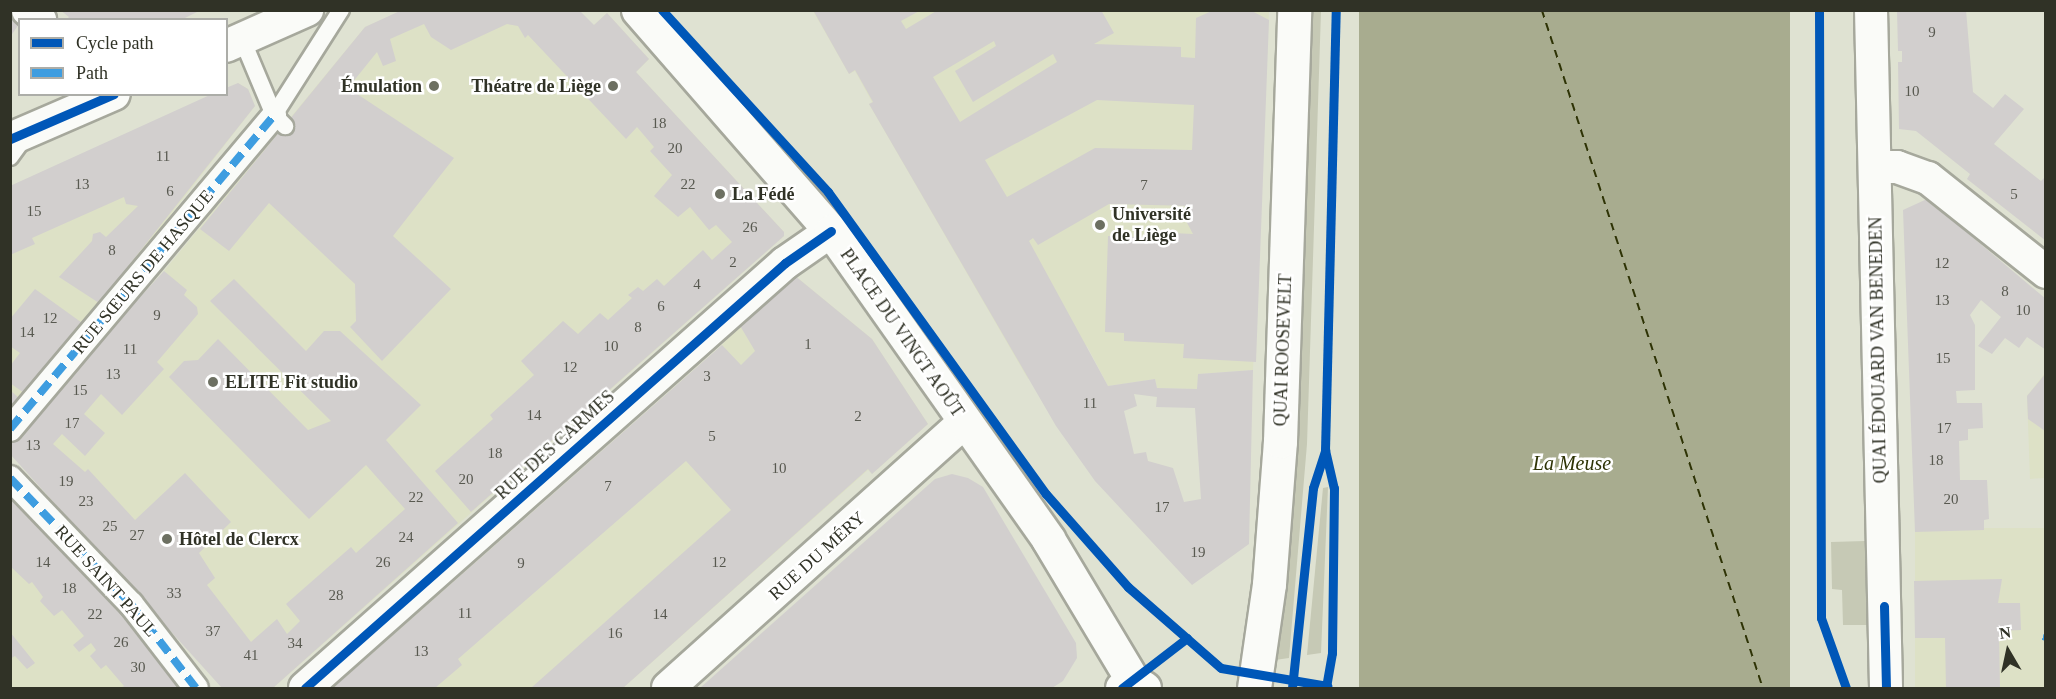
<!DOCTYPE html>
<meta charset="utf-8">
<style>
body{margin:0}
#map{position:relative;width:2056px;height:699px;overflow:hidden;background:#dfe2d2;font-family:Georgia,serif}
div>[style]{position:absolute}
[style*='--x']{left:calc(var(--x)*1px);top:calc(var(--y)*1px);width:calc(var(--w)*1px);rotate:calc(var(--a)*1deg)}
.built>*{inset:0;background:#dde1c6;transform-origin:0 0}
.green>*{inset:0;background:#c6c9b5}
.water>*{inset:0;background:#a8ac8f;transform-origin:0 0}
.ferry>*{height:1.5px;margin-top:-0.75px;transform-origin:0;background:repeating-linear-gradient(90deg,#2e3305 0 8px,transparent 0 14px)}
.building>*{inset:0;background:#d2cfce;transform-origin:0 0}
.roads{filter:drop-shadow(2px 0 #a6a89c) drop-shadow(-2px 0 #a6a89c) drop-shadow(0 2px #a6a89c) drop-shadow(0 -2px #a6a89c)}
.service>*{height:16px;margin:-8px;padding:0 8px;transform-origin:8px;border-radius:8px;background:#fafbf8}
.pedestrian>*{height:24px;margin:-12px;padding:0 12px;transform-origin:12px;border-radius:12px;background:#fafbf8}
.minor>*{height:32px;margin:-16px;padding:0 16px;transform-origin:16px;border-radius:16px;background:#fafbf8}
.tertiary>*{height:33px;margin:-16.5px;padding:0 16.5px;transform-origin:16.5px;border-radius:16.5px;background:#fafbf8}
.secondary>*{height:33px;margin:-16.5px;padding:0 16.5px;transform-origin:16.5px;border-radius:16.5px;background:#fafbf8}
.quiet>*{height:8px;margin-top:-4px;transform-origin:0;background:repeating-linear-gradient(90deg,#3e9de0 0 15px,transparent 0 23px)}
.cycleway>*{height:9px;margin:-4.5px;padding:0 4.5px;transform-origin:4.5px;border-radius:4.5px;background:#0057b8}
.dots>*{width:16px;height:16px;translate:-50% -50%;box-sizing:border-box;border:3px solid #fff;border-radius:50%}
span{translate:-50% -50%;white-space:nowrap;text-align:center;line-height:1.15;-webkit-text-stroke:5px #fff;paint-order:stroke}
.number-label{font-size:15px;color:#585950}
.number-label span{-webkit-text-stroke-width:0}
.poi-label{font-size:18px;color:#303226;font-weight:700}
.right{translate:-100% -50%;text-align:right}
.left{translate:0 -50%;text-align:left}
.street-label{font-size:18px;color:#303226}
.water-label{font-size:20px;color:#2e3305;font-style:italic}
.frame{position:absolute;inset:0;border:12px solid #303226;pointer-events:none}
.legend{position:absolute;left:18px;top:18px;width:210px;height:78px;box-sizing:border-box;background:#fff;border:2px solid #acada8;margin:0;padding:8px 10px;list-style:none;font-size:18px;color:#303226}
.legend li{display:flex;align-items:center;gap:12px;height:30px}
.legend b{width:30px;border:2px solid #acada8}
.north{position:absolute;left:1978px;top:621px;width:60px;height:60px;-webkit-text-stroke:4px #fff;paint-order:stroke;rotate:351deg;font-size:16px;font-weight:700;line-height:24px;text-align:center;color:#303226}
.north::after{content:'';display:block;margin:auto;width:21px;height:27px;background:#303226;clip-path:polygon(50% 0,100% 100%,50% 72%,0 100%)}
</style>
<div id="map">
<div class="built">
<div style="clip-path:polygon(402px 11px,594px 25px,607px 13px,649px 59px,636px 72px,784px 232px,784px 236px,273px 688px,222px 688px,11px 439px,164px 271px,365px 27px)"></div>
<div style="clip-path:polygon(813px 11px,1269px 11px,1253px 370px,1199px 374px,1197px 389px,1157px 388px,1155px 379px,1108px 386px,1087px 346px,1028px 379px,869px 104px,872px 102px,855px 71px,849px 74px)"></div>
<div style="clip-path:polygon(238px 83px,248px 89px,255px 106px,85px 325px,11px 409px,11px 186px,212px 95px,226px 94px)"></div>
<div style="clip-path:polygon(794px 275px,872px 339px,928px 424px,872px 474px,868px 470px,623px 688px,333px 688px,722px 345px,739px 324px)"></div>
<div style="clip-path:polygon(2045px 373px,2045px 478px,2030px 479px,2027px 396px)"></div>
<div style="clip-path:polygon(10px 494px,132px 623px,180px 688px,11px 688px)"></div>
<div style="left:2045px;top:528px;width:160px;height:130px;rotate:90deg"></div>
</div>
<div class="green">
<div style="clip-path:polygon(1310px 11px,1321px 11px,1307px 444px,1289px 658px,1275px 660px,1288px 546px)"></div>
<div style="clip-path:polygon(1328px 487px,1321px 653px,1307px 655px,1323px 488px)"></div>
<div style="clip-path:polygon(1865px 541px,1867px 625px,1843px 625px,1842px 590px,1832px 589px,1831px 542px)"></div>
</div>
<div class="water">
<div style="left:1359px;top:11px;width:431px;height:677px"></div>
</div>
<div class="ferry">
<div style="--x:1542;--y:10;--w:713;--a:71.95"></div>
</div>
<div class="building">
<div style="clip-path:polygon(60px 10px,201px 10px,181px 20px,66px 20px,69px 17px)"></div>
<div style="clip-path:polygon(402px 10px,579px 10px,594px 25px,607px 13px,649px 59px,636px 72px,784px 232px,784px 236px,471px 512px,435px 471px,493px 419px,490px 415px,534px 375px,521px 361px,563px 321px,578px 334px,600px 313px,608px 320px,632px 298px,628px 295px,638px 287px,643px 291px,657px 279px,664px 286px,703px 250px,712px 260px,732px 242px,716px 225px,709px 230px,690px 207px,678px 217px,654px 196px,672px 175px,650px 151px,654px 147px,637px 127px,626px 139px,528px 35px,525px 38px,518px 26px,507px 24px,451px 50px,431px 37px,424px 24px,390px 39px,396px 61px,383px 66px,377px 52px,348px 88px,454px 158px,393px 236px,451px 289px,382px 361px,350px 327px,356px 321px,355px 284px,269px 203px,229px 251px,200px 229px,365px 27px)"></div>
<div style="clip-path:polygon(evenodd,813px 10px,921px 10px,901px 21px,906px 29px,938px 10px,1101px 10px,1114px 33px,1094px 44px,1181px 47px,1181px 57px,1195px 58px,1196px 18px,1214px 10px,1250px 10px,1269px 20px,1256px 362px,1183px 358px,1184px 344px,1124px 341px,1124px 333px,1105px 332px,1108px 236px,1171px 238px,1171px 233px,1193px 234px,1185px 219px,1193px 206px,1109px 204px,1038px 245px,1033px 238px,1029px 241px,1108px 386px,1155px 379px,1157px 388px,1197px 389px,1198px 374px,1253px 370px,1249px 544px,1192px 585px,1095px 481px,1056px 426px,869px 104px,873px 102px,855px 70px,849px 74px,813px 10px,994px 41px,996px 46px,955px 71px,973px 102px,1053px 54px,1057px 62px,960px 122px,933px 77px,994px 41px,813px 10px,1097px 100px,1194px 105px,1192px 150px,1095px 148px,1007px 197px,985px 160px,1097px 100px,813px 10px,1134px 394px,1157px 397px,1156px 407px,1195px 408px,1201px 499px,1184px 502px,1173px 468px,1148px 461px,1146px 452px,1134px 454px,1124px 411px,1137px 406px,1134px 394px)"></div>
<div style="clip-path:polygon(1897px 10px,1966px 10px,1973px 92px,1993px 108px,2005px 94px,2024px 109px,1994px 144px,2041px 181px,2046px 176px,2046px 241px,1967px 179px,1970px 174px,1916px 131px,1899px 129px,1898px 62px,1902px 62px,1902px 51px,1898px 51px)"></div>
<div style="left:10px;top:16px;width:12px;height:81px;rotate:35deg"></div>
<div style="clip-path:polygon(238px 83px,248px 89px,255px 106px,99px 303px,59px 277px,92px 241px,93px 234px,100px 232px,106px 237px,138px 206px,126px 204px,124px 197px,32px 238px,35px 244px,10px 255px,10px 186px,212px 94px,226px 94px,226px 88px)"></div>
<div style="clip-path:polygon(1927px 199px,2046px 299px,2046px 350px,2027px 337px,2019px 348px,2005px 338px,1992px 354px,1978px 346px,2001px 317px,1981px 300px,1970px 315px,1975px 325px,1975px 390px,1956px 391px,1957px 403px,1982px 403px,1983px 428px,1968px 429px,1968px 440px,1959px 441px,1960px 480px,1987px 480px,1989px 519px,1984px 520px,1984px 530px,1915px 532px,1903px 210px)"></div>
<div style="clip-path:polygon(164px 271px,187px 290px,184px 295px,197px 307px,198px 314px,157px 362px,164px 369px,122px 415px,101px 394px,84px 414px,105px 433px,85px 456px,62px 434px,53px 444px,85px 472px,88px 469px,135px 520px,185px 473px,231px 522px,199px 553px,215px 578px,207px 585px,251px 642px,277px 619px,287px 634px,300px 621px,286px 604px,351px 547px,356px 553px,405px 509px,366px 465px,309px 519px,169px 377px,184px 361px,198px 360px,218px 339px,308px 430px,331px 421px,210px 301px,234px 279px,306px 351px,324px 331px,340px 331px,421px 405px,386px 440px,458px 523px,273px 688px,222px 688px,10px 454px,10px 439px)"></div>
<div style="clip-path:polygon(794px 275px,872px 339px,928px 424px,872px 474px,868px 469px,623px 688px,531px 688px,731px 510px,686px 461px,458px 659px,462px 665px,435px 688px,333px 688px,722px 345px,741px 365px,755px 351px,739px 324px)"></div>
<div style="clip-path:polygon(35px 289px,85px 325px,24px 393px,10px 383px,10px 366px,20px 353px,10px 346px,10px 319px)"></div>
<div style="clip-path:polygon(2046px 373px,2046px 430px,2045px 431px,2028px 419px,2027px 396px)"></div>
<div style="clip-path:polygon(10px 390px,20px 399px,10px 409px)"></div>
<div style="clip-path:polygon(952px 474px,968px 478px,983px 487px,1076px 643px,1077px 658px,1063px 681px,1052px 688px,700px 688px,935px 479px)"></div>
<div style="clip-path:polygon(10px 494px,132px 623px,180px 688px,121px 688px,124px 686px,106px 665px,101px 669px,90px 656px,96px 650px,91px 643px,79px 652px,73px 645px,84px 636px,62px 610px,54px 616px,40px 601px,43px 597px,32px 582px,29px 584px,10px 566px)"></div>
<div style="clip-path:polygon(2002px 579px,1998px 603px,2020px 603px,2021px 630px,1999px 631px,2000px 688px,1946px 688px,1945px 638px,1915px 638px,1914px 581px)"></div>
<div style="clip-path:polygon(10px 632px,35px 663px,27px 669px,15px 656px,10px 659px)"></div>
</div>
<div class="roads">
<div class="service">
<div style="--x:242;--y:39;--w:82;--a:67.2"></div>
<div style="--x:274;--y:115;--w:16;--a:45"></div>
<div style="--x:274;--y:115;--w:125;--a:-57.5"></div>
<div style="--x:10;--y:157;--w:29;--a:-54"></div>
</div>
<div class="pedestrian">
<div style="--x:10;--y:429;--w:410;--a:-49.9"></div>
<div style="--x:10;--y:478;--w:175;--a:46.2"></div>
<div style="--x:131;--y:604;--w:106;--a:52.3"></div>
</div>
<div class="minor">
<div style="--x:28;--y:10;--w:16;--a:40"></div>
<div style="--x:1871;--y:10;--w:678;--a:88.73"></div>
<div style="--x:226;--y:46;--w:89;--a:-24"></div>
<div style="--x:10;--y:139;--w:113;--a:-23.4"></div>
<div style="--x:1875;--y:167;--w:22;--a:0"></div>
<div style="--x:1897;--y:167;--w:33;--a:20"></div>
<div style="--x:1928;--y:178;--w:151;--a:38.5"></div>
<div style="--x:305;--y:688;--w:641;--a:-41.52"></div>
<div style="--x:785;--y:263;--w:56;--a:-34.8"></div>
<div style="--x:668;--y:688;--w:398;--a:-41.9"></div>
</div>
<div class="tertiary">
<div style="--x:638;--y:10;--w:293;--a:48.9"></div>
<div style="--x:831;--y:231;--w:377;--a:54.8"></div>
<div style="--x:1048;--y:539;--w:165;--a:59.1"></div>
<div style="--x:1133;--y:681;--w:13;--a:148"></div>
</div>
<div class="secondary">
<div style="--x:1133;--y:681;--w:13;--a:32"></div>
<div style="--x:1254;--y:688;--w:105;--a:-81.8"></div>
<div style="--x:1269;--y:584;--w:143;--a:-85.6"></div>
<div style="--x:1280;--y:441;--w:431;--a:-88.1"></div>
</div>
</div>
<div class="quiet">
<div style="--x:10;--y:429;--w:410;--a:-49.9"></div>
<div style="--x:10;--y:478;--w:175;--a:46.2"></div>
<div style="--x:131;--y:604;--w:106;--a:52.3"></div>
<div style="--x:2043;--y:636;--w:3;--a:18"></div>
</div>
<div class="cycleway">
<div style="--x:662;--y:10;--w:246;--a:47.6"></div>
<div style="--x:828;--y:192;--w:372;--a:54.2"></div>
<div style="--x:1046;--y:494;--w:124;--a:48.6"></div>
<div style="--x:1128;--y:587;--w:123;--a:41.1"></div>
<div style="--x:1221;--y:668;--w:108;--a:9.6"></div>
<div style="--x:1819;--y:10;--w:608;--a:89.81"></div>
<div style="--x:1821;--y:618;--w:74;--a:70.3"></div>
<div style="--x:10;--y:139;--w:113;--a:-23.4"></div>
<div style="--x:1325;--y:450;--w:39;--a:77"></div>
<div style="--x:1334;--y:488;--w:165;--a:90.7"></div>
<div style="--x:1332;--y:653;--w:36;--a:100"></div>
<div style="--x:1884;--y:606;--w:82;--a:88.6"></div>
<div style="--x:305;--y:688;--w:641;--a:-41.52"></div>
<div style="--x:785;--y:263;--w:56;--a:-34.8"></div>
<div style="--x:1122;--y:688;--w:82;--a:-37.6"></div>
<div style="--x:1292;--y:688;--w:201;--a:-84"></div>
<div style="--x:1313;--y:488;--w:40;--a:-72"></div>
<div style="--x:1325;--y:450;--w:440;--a:-88.6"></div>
</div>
<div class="dots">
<div style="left:434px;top:86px;background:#6d7062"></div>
<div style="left:613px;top:86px;background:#6d7062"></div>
<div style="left:720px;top:194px;background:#6d7062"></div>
<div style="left:1100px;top:225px;background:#6d7062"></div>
<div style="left:213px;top:382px;background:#6d7062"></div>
<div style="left:167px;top:539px;background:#6d7062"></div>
</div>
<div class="number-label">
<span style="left:1932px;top:33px">9</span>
<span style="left:1912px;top:92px">10</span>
<span style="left:659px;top:124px">18</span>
<span style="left:675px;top:149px">20</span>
<span style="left:163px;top:157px">11</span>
<span style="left:82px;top:185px">13</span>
<span style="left:688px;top:185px">22</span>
<span style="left:1144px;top:186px">7</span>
<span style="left:170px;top:192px">6</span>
<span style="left:2014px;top:195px">5</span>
<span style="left:34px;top:212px">15</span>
<span style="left:750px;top:228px">26</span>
<span style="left:112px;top:251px">8</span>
<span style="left:733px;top:263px">2</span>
<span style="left:1942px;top:264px">12</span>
<span style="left:697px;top:285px">4</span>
<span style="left:2005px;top:292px">8</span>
<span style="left:1942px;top:301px">13</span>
<span style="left:661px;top:307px">6</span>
<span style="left:2023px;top:311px">10</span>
<span style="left:157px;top:316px">9</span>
<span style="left:50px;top:319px">12</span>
<span style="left:638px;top:328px">8</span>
<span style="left:27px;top:333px">14</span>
<span style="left:808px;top:345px">1</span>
<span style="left:611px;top:347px">10</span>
<span style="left:130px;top:350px">11</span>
<span style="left:1943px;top:359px">15</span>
<span style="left:570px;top:368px">12</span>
<span style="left:113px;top:375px">13</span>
<span style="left:707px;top:377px">3</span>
<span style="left:80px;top:391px">15</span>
<span style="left:1090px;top:404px">11</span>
<span style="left:534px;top:416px">14</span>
<span style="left:858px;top:417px">2</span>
<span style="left:72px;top:424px">17</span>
<span style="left:1944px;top:429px">17</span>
<span style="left:712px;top:437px">5</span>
<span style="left:33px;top:446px">13</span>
<span style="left:495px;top:454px">18</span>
<span style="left:1936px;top:461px">18</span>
<span style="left:779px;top:469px">10</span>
<span style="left:466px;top:480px">20</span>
<span style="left:66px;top:482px">19</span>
<span style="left:608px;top:487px">7</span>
<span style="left:416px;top:498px">22</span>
<span style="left:1951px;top:500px">20</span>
<span style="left:86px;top:502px">23</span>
<span style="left:1162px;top:508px">17</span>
<span style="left:110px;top:527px">25</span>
<span style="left:137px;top:536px">27</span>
<span style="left:406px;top:538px">24</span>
<span style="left:1198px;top:553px">19</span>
<span style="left:43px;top:563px">14</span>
<span style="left:383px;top:563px">26</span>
<span style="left:719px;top:563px">12</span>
<span style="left:521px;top:564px">9</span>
<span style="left:69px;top:589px">18</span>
<span style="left:174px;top:594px">33</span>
<span style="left:336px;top:596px">28</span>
<span style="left:465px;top:614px">11</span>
<span style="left:95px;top:615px">22</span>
<span style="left:660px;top:615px">14</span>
<span style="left:213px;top:632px">37</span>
<span style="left:615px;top:634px">16</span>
<span style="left:121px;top:643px">26</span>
<span style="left:295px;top:644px">34</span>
<span style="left:421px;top:652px">13</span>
<span style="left:251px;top:656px">41</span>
<span style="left:138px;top:668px">30</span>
</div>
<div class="poi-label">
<span class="right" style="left:422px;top:86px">Émulation</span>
<span class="right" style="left:601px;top:86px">Théatre de Liège</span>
<span class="left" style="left:732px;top:194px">La Fédé</span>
<span class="left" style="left:1112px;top:225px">Université<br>de Liège</span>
<span class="left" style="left:225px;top:382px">ELITE Fit studio</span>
<span class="left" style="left:179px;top:539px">Hôtel de Clercx</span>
</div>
<div class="street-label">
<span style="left:143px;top:272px;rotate:-50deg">RUE SŒURS DE HASQUE</span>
<span style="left:902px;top:333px;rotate:55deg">PLACE DU VINGT AOÛT</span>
<span style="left:1283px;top:350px;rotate:-88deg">QUAI ROOSEVELT</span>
<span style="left:1878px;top:350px;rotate:-91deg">QUAI ÉDOUARD VAN BENEDEN</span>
<span style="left:555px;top:445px;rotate:-42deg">RUE DES CARMES</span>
<span style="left:817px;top:556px;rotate:-42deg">RUE DU MÉRY</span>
<span style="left:106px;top:581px;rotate:48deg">RUE SAINT PAUL</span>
</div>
<div class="water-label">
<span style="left:1572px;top:463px">La Meuse</span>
</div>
<div class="frame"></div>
<ul class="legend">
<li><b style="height:8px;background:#0057b8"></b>Cycle path</li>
<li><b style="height:8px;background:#3e9de0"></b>Path</li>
</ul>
<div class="north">N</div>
</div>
